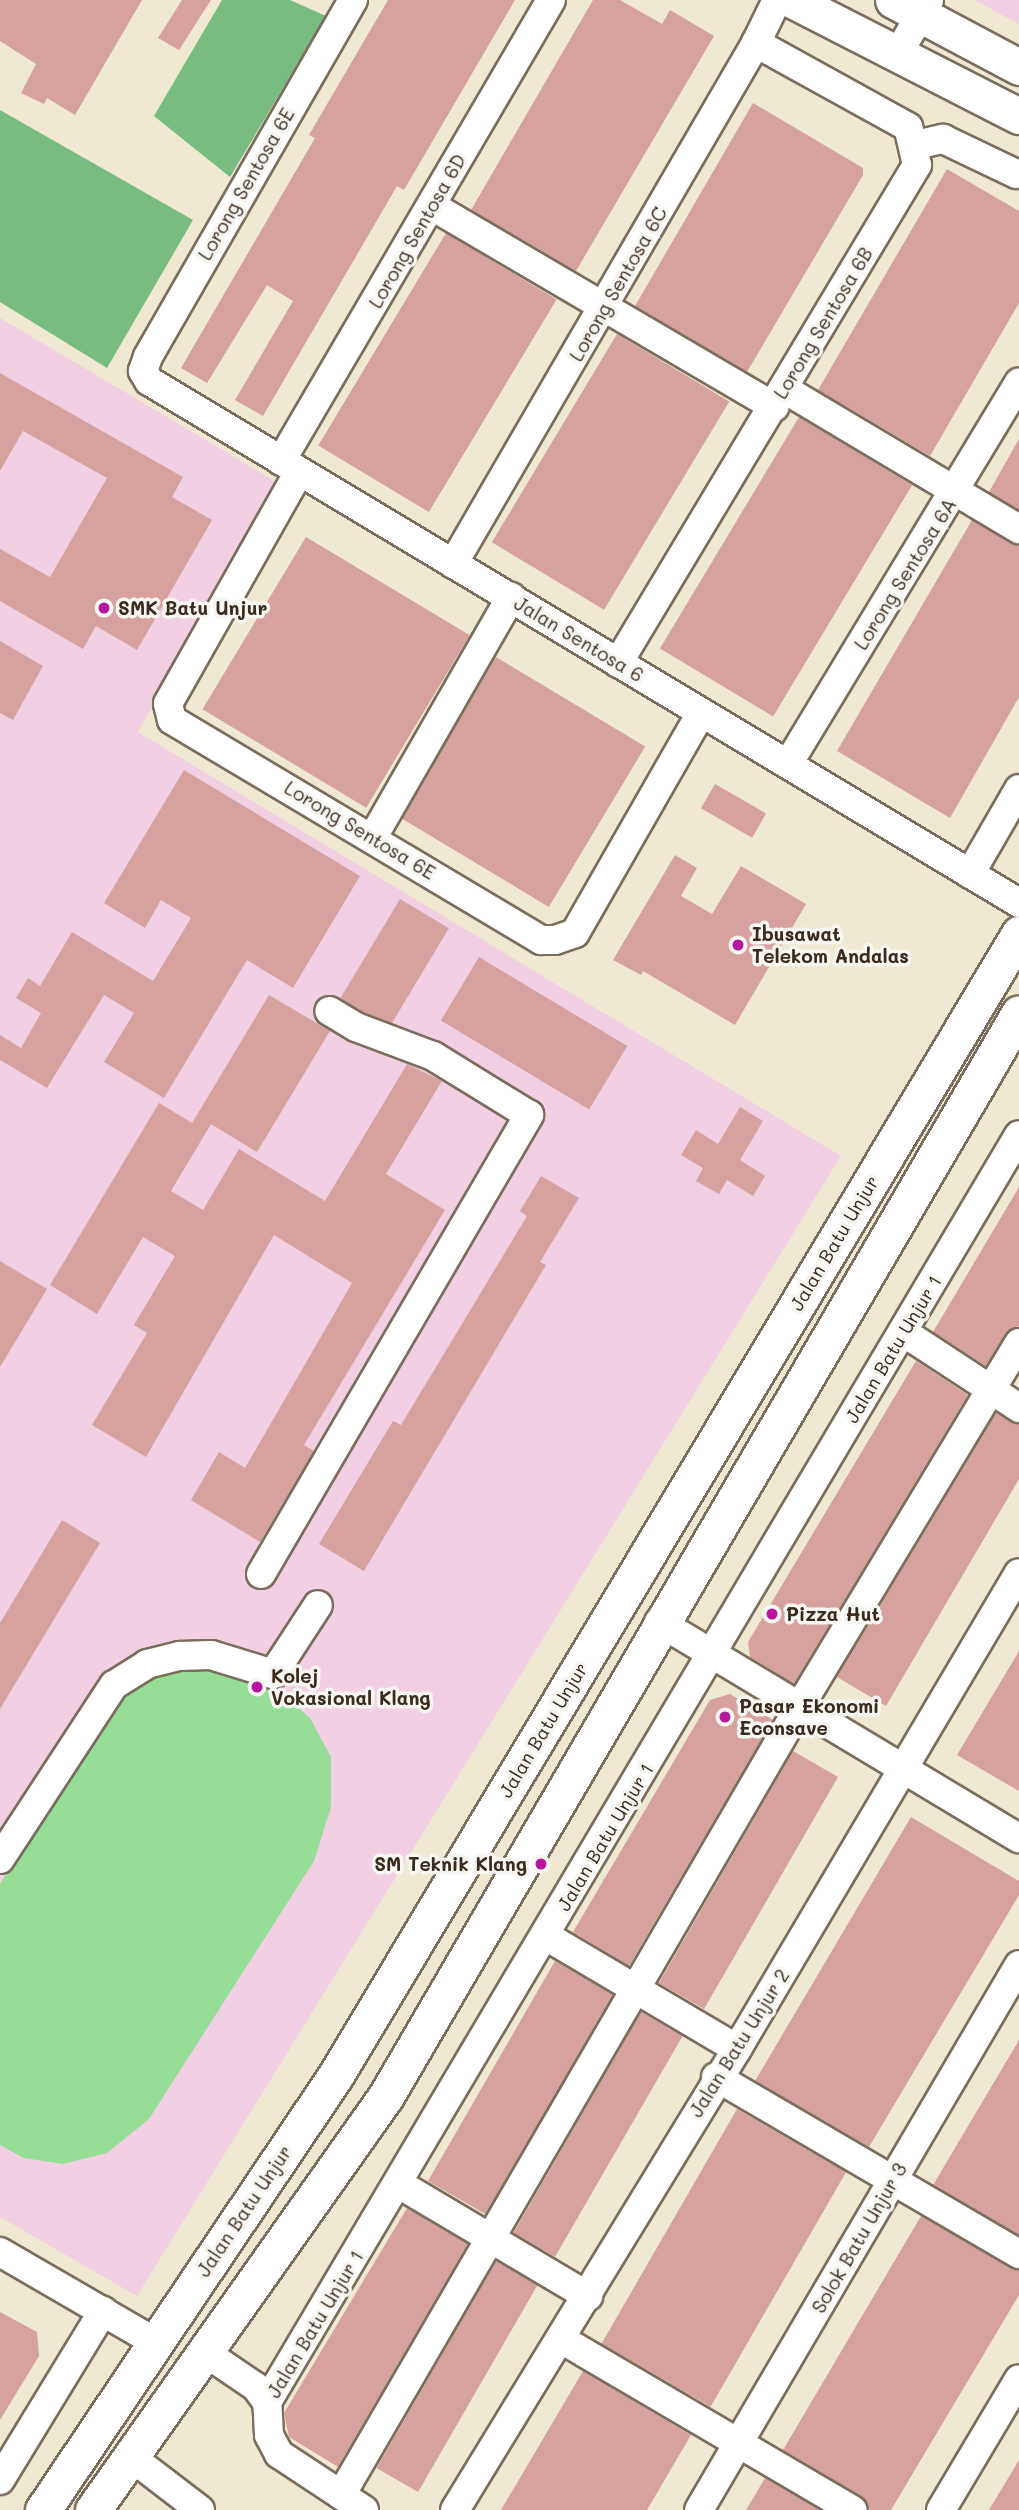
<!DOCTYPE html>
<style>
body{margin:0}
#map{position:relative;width:1019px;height:2510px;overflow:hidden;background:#efe9d3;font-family:Mali,sans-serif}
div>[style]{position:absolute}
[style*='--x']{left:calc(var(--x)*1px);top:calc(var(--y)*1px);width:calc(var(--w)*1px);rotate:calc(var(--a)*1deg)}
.built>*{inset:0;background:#f1d0e4}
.green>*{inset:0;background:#96dd96}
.forest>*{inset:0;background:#78bc7f}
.building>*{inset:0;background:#d6a19f;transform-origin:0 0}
.roads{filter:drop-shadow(2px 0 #7a6d5d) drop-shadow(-2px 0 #7a6d5d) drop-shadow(0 2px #7a6d5d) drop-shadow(0 -2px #7a6d5d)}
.minor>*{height:28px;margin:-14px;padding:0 14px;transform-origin:14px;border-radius:14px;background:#fff}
.major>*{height:35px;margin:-17.5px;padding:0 17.5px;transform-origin:17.5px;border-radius:17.5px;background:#fff}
.dots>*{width:19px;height:19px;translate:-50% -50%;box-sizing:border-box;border:4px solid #f6f6f2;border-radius:50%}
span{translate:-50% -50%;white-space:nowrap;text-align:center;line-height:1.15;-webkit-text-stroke:7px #f6f6f2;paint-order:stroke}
.street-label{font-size:19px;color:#3b2a1e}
.poi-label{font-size:19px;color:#3b2a1e;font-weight:700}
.left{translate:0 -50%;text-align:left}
.right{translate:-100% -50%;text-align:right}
</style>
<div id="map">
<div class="built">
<div style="clip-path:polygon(974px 0,1019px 0,1019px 24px)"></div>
<div style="clip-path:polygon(0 318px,280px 484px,138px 732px,841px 1156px,137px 2296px,0 2217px)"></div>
</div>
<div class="green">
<div style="clip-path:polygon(172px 1668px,226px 1668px,273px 1686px,310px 1718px,331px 1757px,331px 1807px,314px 1861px,149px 2119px,107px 2153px,63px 2164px,24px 2158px,0 2145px,0 1884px,98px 1726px,131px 1690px)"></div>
</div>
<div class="forest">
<div style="clip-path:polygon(222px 0,290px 0,326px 16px,230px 177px,154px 116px)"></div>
<div style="clip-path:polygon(0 110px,193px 220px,107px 368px,0 302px)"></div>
</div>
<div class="building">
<div style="clip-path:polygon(0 0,142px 0,75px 115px,47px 98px,44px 104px,21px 93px,36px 64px,0 41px)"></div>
<div style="clip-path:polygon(182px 0,211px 0,179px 50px,158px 38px)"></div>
<div style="clip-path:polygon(388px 0,515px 0,404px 190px,397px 186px,263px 416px,235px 400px,293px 301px,267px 285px,207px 383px,181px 368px,315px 138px,309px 135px)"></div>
<div style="clip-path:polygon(593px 0,620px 0,662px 24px,670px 10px,714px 36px,576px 271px,471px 210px)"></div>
<div style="clip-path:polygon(753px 103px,863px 168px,863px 175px,747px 372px,635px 306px)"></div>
<div style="clip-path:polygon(947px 169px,1019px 211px,1019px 303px,930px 456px,818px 390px)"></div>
<div style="left:446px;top:233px;width:129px;height:248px;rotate:31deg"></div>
<div style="left:617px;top:334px;width:131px;height:243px;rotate:31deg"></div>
<div style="clip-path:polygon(0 373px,183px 477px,172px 497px,212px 520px,137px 650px,96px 626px,83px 649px,0 601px,0 549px,50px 577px,107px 478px,23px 431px,0 471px)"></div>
<div style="left:799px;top:417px;width:132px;height:270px;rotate:31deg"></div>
<div style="clip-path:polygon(1019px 439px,1019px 510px,989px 492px)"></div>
<div style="clip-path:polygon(972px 520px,1019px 546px,1019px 697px,950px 818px,837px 751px)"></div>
<div style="left:306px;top:537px;width:191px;height:201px;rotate:31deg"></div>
<div style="clip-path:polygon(0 641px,43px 666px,13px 720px,0 713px)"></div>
<div style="left:496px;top:657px;width:174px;height:187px;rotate:31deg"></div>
<div style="clip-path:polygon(184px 770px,360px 876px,293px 988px,247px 960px,164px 1098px,104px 1062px,134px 1013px,104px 995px,47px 1088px,0 1060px,0 1035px,21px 1048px,41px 1013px,16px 998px,28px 978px,40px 986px,72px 932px,153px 981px,191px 918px,161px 900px,145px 928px,104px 903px)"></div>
<div style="left:715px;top:784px;width:59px;height:28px;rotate:30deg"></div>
<div style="clip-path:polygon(675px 855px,697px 868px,681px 896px,712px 914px,741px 866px,806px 904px,735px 1025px,643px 971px,641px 975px,613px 960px)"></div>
<div style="left:400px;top:899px;width:57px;height:116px;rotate:31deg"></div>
<div style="left:479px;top:957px;width:173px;height:74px;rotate:31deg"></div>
<div style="clip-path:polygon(269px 995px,330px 1031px,257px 1152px,211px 1124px,171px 1191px,203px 1210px,239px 1149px,325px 1201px,407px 1064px,442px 1081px,386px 1174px,445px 1210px,304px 1445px,314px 1451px,260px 1542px,191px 1500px,219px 1452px,245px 1468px,352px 1283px,274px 1235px,146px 1457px,92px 1425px,147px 1333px,134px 1325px,175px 1256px,143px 1237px,97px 1314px,50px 1285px,159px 1103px,192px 1123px)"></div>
<div style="clip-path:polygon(740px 1107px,763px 1121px,740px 1160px,765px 1176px,753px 1196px,727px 1180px,719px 1194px,696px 1181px,703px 1168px,681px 1155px,696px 1130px,718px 1144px)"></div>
<div style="clip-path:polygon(541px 1176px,579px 1198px,540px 1262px,546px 1265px,364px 1571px,319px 1544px,393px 1421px,401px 1425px,527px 1216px,520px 1211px)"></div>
<div style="clip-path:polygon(1019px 1187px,1019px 1326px,1005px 1334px,986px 1366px,933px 1332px)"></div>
<div style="clip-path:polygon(0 1261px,47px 1289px,0 1367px)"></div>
<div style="clip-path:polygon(916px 1361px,968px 1395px,794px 1684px,750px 1657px,748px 1642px)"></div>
<div style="clip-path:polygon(996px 1413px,1019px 1424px,1019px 1479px,886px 1706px,837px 1677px)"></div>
<div style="clip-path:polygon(62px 1520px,100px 1543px,0 1709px,0 1623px)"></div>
<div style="clip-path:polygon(1019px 1651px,1019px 1791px,957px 1755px)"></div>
<div style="clip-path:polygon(730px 1694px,773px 1720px,629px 1966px,573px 1932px,710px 1700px)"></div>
<div style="left:793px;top:1751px;width:52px;height:268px;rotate:30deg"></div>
<div style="clip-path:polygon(911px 1817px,1019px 1881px,1019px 1895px,869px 2147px,755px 2081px)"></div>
<div style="left:555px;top:1961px;width:67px;height:254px;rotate:30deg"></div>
<div style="left:641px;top:2012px;width:48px;height:255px;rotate:30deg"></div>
<div style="clip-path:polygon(1019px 2040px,1019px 2235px,933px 2185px)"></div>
<div style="left:737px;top:2109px;width:126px;height:271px;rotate:30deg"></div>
<div style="clip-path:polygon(407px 2208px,468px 2244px,338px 2467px,289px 2437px,284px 2413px)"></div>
<div style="clip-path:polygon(921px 2216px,1019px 2271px,1019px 2295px,891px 2510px,870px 2510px,861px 2496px,783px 2450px)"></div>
<div style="left:496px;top:2261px;width:48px;height:239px;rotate:30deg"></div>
<div style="clip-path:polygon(0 2312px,37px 2332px,39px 2356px,0 2420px)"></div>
<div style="clip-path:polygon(583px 2371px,691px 2435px,647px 2510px,501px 2510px)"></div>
<div style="clip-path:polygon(1019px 2460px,1019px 2510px,989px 2510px)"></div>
<div style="clip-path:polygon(765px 2478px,820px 2510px,746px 2510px)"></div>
</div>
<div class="roads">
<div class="minor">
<div style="--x:353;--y:0;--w:412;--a:119.9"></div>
<div style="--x:148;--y:357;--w:15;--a:110"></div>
<div style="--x:143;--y:371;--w:12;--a:59"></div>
<div style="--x:149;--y:381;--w:1015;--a:30.96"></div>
<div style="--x:899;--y:52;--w:60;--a:-60"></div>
<div style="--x:916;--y:145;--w:28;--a:-13"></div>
<div style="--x:943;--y:139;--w:81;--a:25.6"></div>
<div style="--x:432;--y:206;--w:397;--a:30.4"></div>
<div style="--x:784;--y:389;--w:274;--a:30.8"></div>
<div style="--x:281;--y:461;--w:534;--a:-59.64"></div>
<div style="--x:299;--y:472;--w:266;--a:119.5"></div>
<div style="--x:168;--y:704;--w:16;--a:76"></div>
<div style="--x:172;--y:720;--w:430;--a:30.8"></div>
<div style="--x:541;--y:940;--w:14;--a:0"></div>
<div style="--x:555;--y:940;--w:21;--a:-19"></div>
<div style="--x:575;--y:933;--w:254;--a:-60.2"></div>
<div style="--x:453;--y:564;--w:603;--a:-59.82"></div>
<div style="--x:756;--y:43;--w:48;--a:-64"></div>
<div style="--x:618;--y:663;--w:581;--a:-59.02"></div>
<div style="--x:917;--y:165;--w:39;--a:-103"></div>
<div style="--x:908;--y:127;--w:174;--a:-151.1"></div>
<div style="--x:788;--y:764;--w:446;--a:-58.8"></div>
<div style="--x:373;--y:837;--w:277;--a:-60.1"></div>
<div style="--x:970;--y:874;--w:98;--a:-60"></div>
<div style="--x:903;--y:1332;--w:139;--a:33.2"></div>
<div style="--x:261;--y:1574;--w:532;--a:-59.72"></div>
<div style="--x:529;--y:1115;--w:113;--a:-148.4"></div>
<div style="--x:433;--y:1056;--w:82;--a:-159.4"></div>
<div style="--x:356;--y:1027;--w:31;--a:-149"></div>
<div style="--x:659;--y:1622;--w:420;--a:31"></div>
<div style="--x:0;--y:1859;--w:208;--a:-56.8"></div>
<div style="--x:114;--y:1685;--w:39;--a:-32"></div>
<div style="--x:147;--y:1664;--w:34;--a:-14"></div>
<div style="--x:180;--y:1656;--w:31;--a:-2"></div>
<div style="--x:211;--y:1655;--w:65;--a:17"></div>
<div style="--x:273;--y:1674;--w:82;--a:-56.9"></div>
<div style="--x:546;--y:1936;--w:222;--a:30.6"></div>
<div style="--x:716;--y:2077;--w:351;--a:30.3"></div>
<div style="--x:399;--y:2184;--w:220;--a:30.7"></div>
<div style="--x:0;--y:2252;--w:179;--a:30.1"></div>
<div style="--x:561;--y:2339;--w:338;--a:30.4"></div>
<div style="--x:203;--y:2351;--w:64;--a:34.2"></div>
<div style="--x:256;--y:2387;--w:19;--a:54"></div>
<div style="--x:131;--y:2457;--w:87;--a:37.5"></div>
<div style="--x:0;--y:2480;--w:198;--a:-58.6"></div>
<div style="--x:341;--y:2495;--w:913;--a:-59.81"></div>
<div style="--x:800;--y:1706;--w:424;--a:-58.9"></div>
<div style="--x:364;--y:2510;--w:102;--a:-146.6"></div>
<div style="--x:279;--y:2454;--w:21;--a:-118"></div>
<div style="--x:269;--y:2435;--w:33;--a:-93"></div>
<div style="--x:267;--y:2402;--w:1473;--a:-59.31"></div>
<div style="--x:455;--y:2510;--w:540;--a:-58.55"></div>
<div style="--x:737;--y:2049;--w:553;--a:-59.36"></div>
<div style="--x:699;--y:2510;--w:632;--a:-59.58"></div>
<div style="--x:941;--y:2510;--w:152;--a:-59.2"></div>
</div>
<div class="major">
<div style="--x:792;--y:0;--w:255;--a:27.1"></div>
<div style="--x:893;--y:0;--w:143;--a:28"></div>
<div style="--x:43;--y:2510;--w:524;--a:-56.04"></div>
<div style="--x:336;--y:2075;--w:1330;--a:-59.1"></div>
<div style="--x:93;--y:2510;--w:507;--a:-54.71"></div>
<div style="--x:386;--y:2096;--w:1254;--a:-59.69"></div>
</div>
</div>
<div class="dots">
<div style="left:104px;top:608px;background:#b5179e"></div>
<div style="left:738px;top:945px;background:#b5179e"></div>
<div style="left:772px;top:1614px;background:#b5179e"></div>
<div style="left:257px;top:1687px;background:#b5179e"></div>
<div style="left:725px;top:1717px;background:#b5179e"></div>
<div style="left:541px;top:1864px;background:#b5179e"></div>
</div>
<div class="street-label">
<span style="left:246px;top:184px;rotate:-60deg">Lorong Sentosa 6E</span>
<span style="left:417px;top:231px;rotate:-60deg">Lorong Sentosa 6D</span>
<span style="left:618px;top:284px;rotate:-60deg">Lorong Sentosa 6C</span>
<span style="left:823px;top:323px;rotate:-59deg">Lorong Sentosa 6B</span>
<span style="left:905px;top:574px;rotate:-58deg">Lorong Sentosa 6A</span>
<span style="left:579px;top:639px;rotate:31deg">Jalan Sentosa 6</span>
<span style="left:360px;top:830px;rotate:31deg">Lorong Sentosa 6E</span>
<span style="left:834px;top:1243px;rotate:-59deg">Jalan Batu Unjur</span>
<span style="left:893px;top:1349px;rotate:-59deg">Jalan Batu Unjur 1</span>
<span style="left:543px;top:1730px;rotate:-59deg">Jalan Batu Unjur</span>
<span style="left:605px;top:1837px;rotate:-59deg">Jalan Batu Unjur 1</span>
<span style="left:739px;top:2043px;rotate:-58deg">Jalan Batu Unjur 2</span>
<span style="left:244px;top:2211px;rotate:-56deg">Jalan Batu Unjur</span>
<span style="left:859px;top:2238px;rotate:-60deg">Solok Batu Unjur 3</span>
<span style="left:315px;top:2324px;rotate:-59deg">Jalan Batu Unjur 1</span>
</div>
<div class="poi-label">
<span class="left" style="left:118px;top:608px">SMK Batu Unjur</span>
<span class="left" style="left:752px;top:945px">Ibusawat<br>Telekom Andalas</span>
<span class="left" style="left:786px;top:1614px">Pizza Hut</span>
<span class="left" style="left:271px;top:1687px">Kolej<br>Vokasional Klang</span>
<span class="left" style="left:739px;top:1717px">Pasar Ekonomi<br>Econsave</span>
<span class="right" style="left:527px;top:1864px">SM Teknik Klang</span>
</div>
</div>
